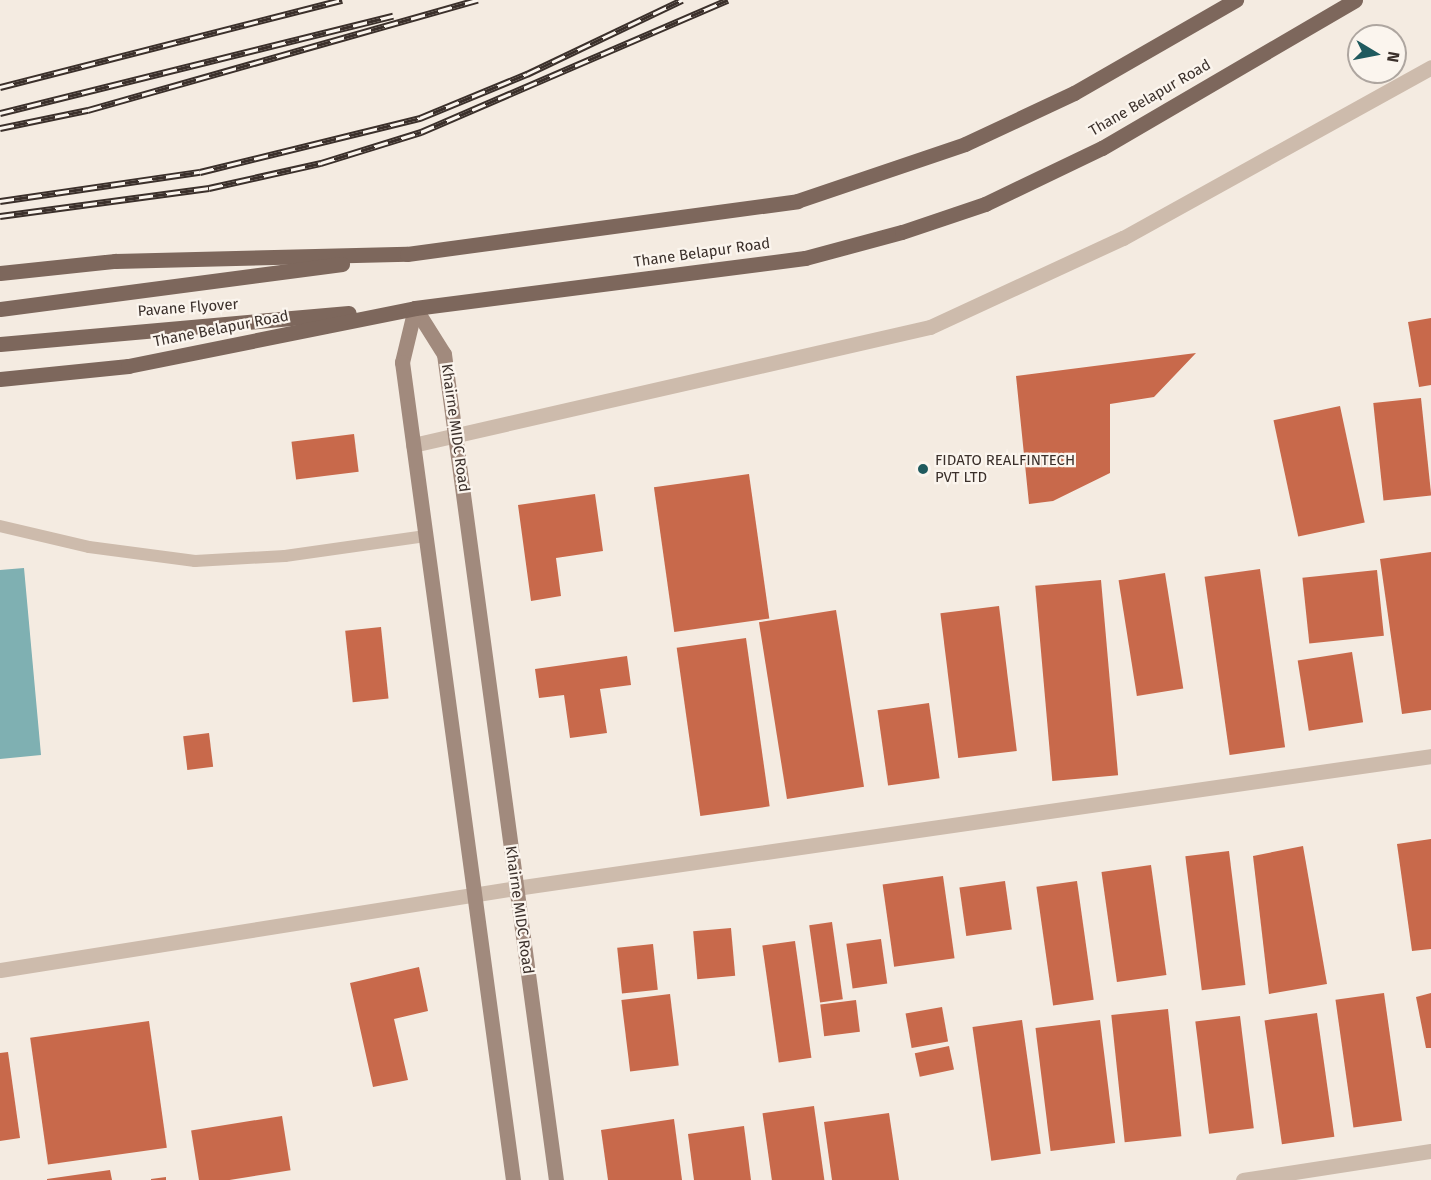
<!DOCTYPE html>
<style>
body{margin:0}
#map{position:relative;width:1431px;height:1180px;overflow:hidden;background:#f4ebe1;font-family:"Fira Sans",sans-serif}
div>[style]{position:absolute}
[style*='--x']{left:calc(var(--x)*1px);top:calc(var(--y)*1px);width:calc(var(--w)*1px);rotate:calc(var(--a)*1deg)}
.water>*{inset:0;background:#7fb0b2}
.building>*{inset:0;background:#c8694b;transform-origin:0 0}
.service>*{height:12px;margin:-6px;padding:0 6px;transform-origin:6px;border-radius:6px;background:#cdbbac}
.minor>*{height:15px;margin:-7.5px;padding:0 7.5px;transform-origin:7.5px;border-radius:7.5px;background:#cdbbac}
.tertiary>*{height:15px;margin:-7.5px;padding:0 7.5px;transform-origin:7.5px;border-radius:7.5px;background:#cdbbac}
.secondary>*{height:15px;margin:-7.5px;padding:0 7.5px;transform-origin:7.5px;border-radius:7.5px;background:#a18a7d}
.primary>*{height:15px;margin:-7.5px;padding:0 7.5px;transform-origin:7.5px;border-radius:7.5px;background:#7d675c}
.rail>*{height:7px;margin-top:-3.5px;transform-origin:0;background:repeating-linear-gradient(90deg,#fbf5ee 0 14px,#3b302b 0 28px);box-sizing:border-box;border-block:2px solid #3b302b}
.dots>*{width:16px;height:16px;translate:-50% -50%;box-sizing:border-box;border:3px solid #fbf5ee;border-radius:50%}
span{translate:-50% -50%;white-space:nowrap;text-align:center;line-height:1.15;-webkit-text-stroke:4.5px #fbf5ee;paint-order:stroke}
.street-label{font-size:15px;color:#3b302b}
.poi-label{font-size:15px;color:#3b302b}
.left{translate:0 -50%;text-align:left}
.north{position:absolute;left:1347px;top:24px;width:60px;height:60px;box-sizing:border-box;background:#fbf5ee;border:2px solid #aea6a0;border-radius:50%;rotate:100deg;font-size:16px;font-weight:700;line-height:24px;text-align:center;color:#3b302b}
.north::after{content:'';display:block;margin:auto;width:21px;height:27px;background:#1f5a5e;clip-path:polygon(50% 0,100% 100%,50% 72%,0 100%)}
</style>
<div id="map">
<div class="water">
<div style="clip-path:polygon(24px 568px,41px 755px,0 759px,0 570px)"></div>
</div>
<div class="building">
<div style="clip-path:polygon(1431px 318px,1431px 385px,1419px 387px,1408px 322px)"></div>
<div style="clip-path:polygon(1196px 353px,1154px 397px,1110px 404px,1110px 473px,1053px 501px,1029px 504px,1016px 376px)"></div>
<div style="left:1421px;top:398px;width:98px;height:48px;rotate:84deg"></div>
<div style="left:1340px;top:406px;width:119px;height:68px;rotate:78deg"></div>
<div style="left:354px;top:434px;width:38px;height:63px;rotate:83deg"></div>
<div style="left:749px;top:474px;width:146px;height:96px;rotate:82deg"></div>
<div style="clip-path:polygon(595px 494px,603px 551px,556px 558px,561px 596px,531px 601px,518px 505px)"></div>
<div style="clip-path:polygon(1431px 552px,1431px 710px,1402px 714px,1380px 559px)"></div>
<div style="left:1260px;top:569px;width:180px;height:56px;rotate:82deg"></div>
<div style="left:1377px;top:570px;width:66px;height:75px;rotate:84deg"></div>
<div style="left:1165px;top:573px;width:117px;height:47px;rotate:81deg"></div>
<div style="left:1101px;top:580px;width:196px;height:66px;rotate:85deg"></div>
<div style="left:999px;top:606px;width:146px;height:59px;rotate:83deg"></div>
<div style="left:836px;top:610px;width:179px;height:78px;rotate:81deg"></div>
<div style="left:381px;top:627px;width:72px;height:36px;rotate:84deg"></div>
<div style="left:746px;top:638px;width:170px;height:70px;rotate:82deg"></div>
<div style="left:1352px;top:652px;width:71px;height:55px;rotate:81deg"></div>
<div style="clip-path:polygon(627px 656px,631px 685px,600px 689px,607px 733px,570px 738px,564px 695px,539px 698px,535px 669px)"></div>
<div style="left:929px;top:703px;width:76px;height:52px;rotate:82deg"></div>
<div style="left:209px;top:733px;width:34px;height:26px;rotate:83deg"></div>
<div style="clip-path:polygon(1431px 839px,1431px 949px,1412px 951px,1397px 844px)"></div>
<div style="clip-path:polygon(1303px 846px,1327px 984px,1269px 994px,1253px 856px)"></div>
<div style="left:1229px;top:851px;width:135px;height:44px;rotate:83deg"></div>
<div style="left:1151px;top:865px;width:111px;height:50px;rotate:82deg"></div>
<div style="left:943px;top:876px;width:83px;height:61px;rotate:82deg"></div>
<div style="left:1005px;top:881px;width:49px;height:46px;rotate:82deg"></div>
<div style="left:1077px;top:881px;width:120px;height:41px;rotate:82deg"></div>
<div style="left:832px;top:922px;width:78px;height:23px;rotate:82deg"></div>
<div style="left:731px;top:928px;width:48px;height:38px;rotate:85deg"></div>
<div style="left:881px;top:939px;width:45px;height:35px;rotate:82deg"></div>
<div style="left:795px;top:941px;width:118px;height:33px;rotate:82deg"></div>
<div style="left:653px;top:944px;width:46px;height:36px;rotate:84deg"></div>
<div style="clip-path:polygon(419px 967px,428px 1011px,394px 1019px,408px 1080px,373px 1087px,350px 983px)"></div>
<div style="left:1384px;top:993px;width:129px;height:49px;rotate:82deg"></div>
<div style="clip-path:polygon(1431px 993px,1431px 1048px,1426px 1048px,1416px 997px)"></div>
<div style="left:670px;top:994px;width:72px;height:49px;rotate:83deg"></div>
<div style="left:856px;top:1000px;width:32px;height:36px;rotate:83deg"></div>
<div style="left:942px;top:1007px;width:35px;height:37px;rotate:80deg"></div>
<div style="left:1168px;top:1009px;width:128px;height:57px;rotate:84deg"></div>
<div style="left:1317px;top:1013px;width:125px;height:53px;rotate:82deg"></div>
<div style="left:1240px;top:1016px;width:113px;height:45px;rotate:83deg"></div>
<div style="left:1022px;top:1020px;width:135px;height:50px;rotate:82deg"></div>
<div style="left:1100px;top:1020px;width:124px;height:65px;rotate:83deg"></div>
<div style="left:149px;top:1021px;width:128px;height:120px;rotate:82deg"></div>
<div style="left:949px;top:1046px;width:24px;height:35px;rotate:78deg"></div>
<div style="clip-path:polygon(8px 1052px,20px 1138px,0 1141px,0 1053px)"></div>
<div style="left:814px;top:1106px;width:75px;height:52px;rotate:82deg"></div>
<div style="clip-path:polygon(889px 1113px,899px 1180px,832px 1180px,824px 1122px)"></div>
<div style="left:282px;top:1116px;width:55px;height:92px;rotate:81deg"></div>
<div style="clip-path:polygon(674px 1119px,682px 1180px,608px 1180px,601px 1130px)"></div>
<div style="clip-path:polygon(744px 1126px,751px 1180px,694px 1180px,688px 1134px)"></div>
<div style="clip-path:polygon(110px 1170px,112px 1180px,47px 1180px,47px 1179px)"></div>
<div style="clip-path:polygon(166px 1177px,166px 1180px,151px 1180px,151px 1179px)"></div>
</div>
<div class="service">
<div style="--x:0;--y:526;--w:91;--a:13.3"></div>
<div style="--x:89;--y:547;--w:107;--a:7.5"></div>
<div style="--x:195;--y:561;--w:90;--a:-3.2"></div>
<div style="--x:285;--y:556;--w:142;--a:-8.1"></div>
</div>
<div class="minor">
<div style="--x:0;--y:970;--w:522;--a:-9.03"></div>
<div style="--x:516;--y:888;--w:924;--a:-8.21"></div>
<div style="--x:1243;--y:1180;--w:190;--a:-8.8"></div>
</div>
<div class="tertiary">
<div style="--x:413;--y:445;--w:530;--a:-12.86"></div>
<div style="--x:930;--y:327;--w:213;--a:-24.8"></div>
<div style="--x:1123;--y:238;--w:352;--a:-29"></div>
</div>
<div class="secondary">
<div style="--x:415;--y:308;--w:54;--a:57.8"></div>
<div style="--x:444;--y:354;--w:834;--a:82.28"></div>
<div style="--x:415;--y:308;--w:56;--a:103.5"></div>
<div style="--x:402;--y:362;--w:825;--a:82.27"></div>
</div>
<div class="primary">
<div style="--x:0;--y:273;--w:116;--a:-6"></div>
<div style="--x:115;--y:261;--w:292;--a:-1.4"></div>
<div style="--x:407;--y:254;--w:394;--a:-7.7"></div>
<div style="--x:797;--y:201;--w:177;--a:-18.7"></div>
<div style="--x:965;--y:144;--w:120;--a:-25.1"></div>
<div style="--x:1074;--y:93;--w:187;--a:-29.9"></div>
<div style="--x:0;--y:309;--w:345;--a:-7.5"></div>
<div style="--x:0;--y:344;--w:350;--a:-5.1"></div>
<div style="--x:0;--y:379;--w:129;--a:-5.8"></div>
<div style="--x:128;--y:366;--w:293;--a:-11.4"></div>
<div style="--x:415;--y:308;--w:393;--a:-7.3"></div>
<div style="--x:805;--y:258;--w:100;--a:-15"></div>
<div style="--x:902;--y:232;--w:88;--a:-18.6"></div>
<div style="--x:985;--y:204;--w:130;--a:-25.6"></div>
<div style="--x:1102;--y:148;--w:293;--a:-30.3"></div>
</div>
<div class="rail">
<div style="--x:0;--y:87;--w:353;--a:-14.3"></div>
<div style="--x:0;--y:113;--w:405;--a:-13.9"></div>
<div style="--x:0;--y:128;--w:90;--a:-11.6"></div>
<div style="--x:88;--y:110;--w:405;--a:-15.8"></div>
<div style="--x:0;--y:201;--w:202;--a:-8.3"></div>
<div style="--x:200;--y:172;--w:227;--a:-13.8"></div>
<div style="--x:420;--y:118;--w:116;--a:-22.4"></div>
<div style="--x:527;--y:74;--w:172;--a:-25.5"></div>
<div style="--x:0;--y:216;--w:211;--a:-7.6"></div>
<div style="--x:209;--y:188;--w:115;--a:-12.6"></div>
<div style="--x:321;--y:163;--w:105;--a:-17.2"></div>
<div style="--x:421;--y:132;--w:334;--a:-23.3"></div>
</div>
<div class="dots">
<div style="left:923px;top:469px;background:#1f5a5e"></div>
</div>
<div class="street-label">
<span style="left:1150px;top:98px;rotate:-30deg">Thane Belapur Road</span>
<span style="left:702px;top:253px;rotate:-8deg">Thane Belapur Road</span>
<span style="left:188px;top:308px;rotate:-4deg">Pavane Flyover</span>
<span style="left:221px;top:329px;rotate:-11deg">Thane Belapur Road</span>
<span style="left:455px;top:428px;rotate:82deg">Khairne MIDC Road</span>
<span style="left:519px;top:910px;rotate:82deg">Khairne MIDC Road</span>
</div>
<div class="poi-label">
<span class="left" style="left:935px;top:469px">FIDATO REALFINTECH<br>PVT LTD</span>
</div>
<div class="north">N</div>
</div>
